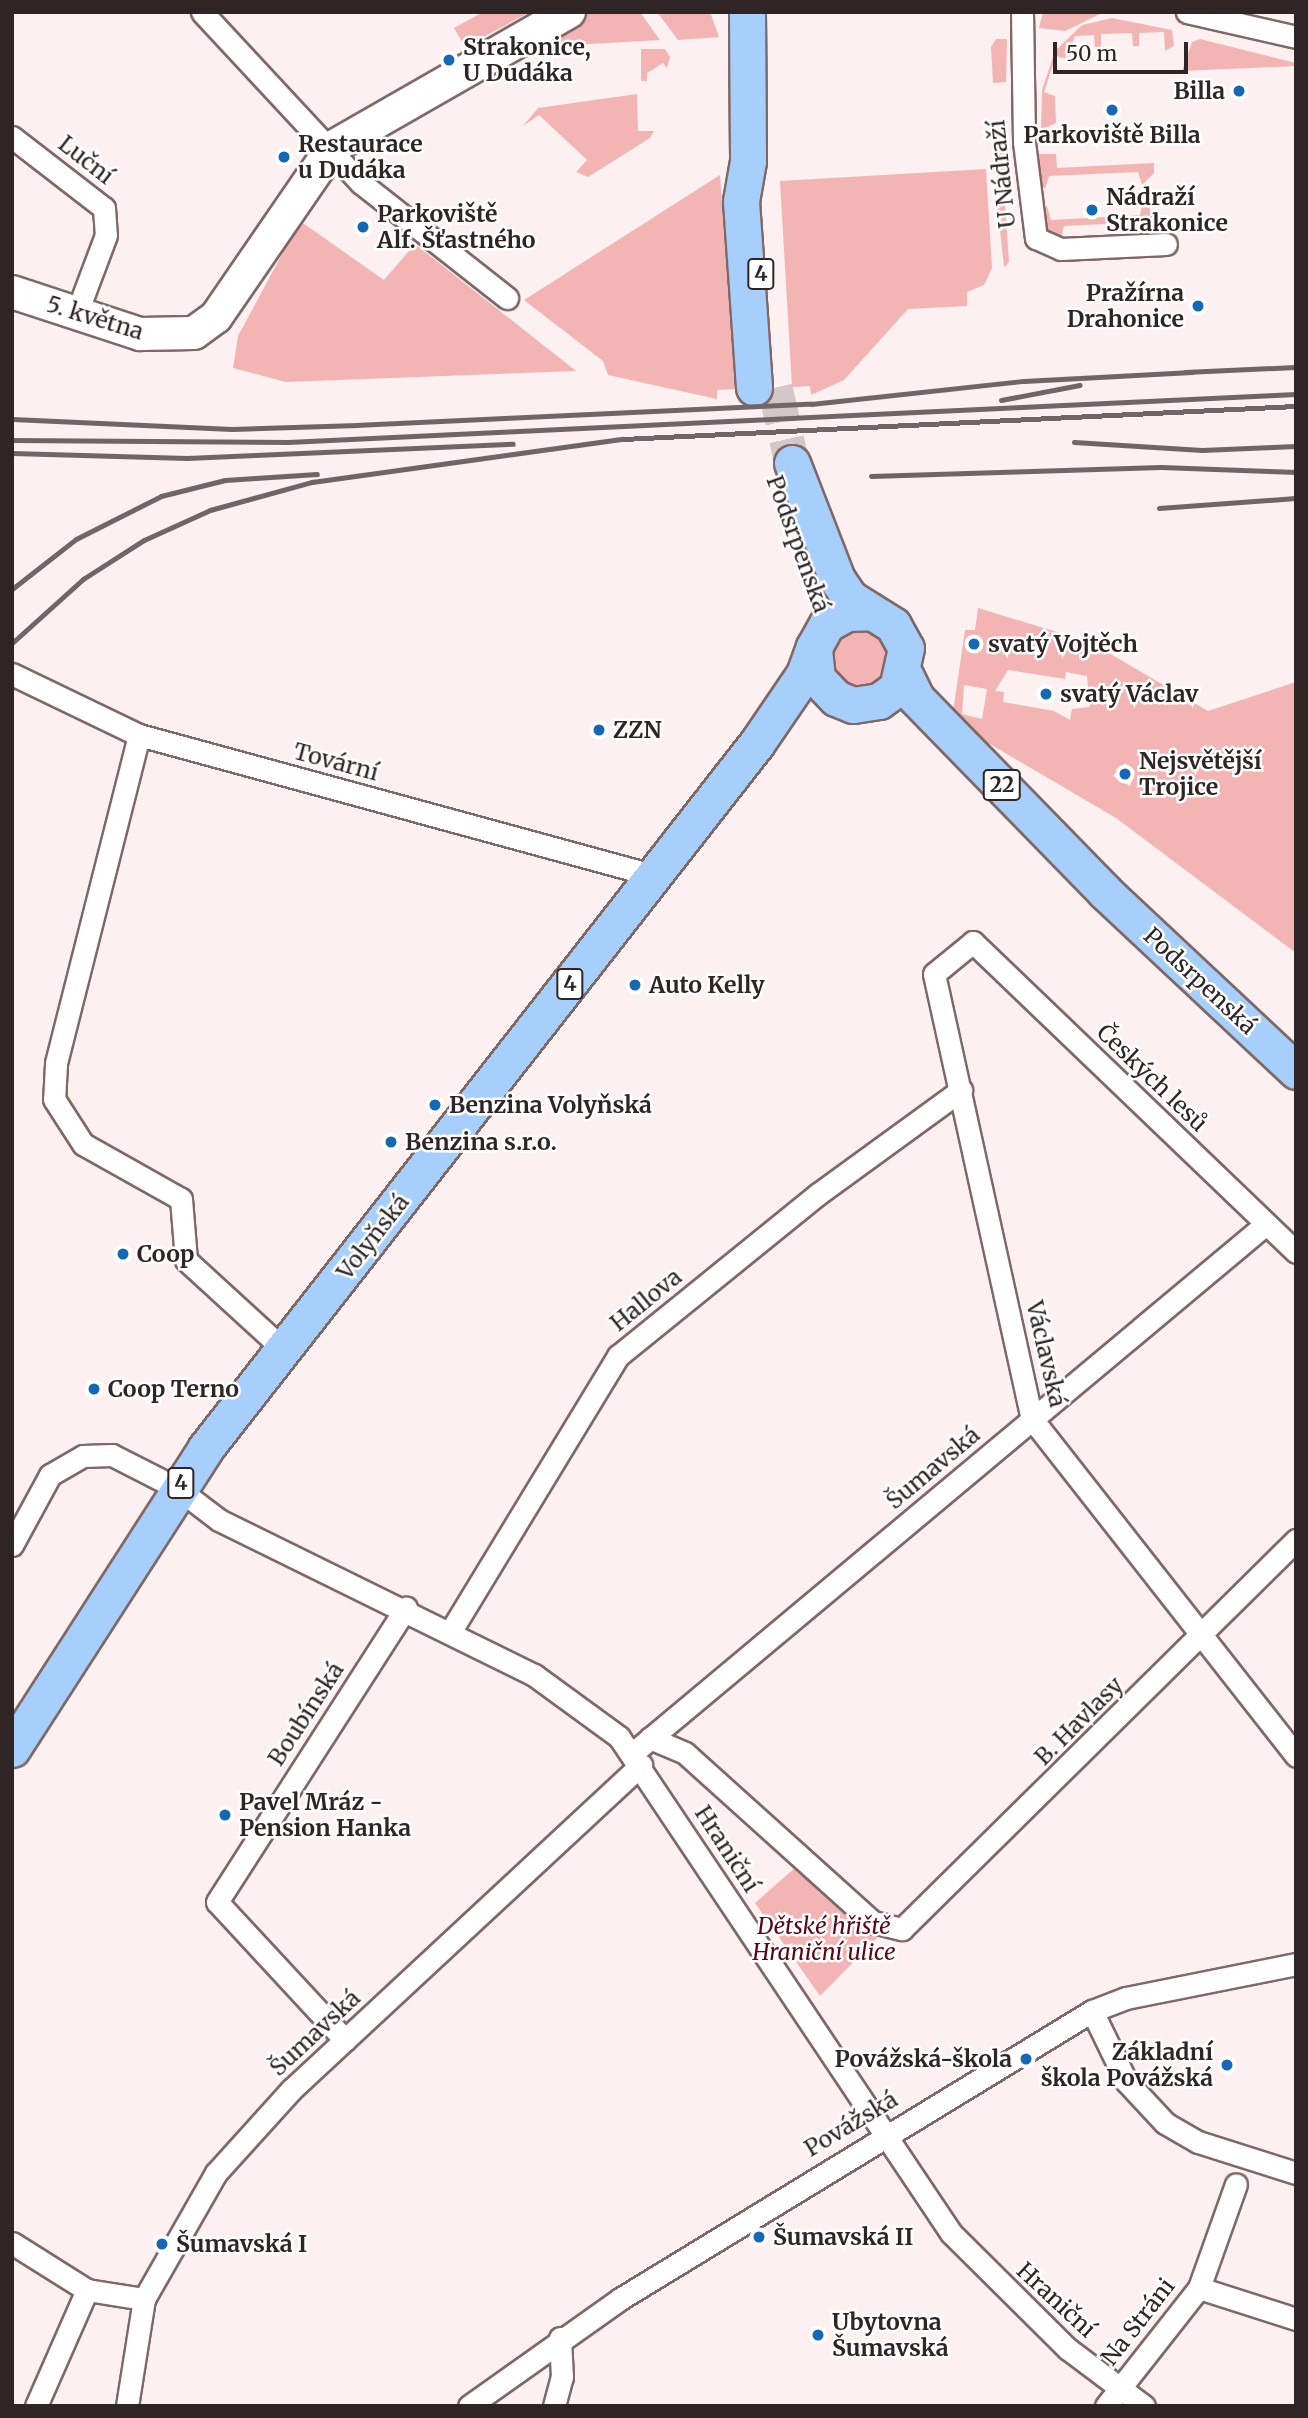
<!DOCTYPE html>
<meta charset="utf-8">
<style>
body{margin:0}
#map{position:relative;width:1308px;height:2418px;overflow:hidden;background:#fcf0f0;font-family:Merriweather,serif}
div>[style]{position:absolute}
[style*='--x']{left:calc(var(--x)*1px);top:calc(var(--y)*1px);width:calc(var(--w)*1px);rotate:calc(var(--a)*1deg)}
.green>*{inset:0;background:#f3b5b4;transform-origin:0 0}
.round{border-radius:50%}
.primary-tunnel>*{height:35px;margin-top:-17.5px;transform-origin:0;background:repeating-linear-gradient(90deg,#d3c7c7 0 35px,transparent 0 53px)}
.roads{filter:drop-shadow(2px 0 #806867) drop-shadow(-2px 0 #806867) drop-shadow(0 2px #806867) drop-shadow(0 -2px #806867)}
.minor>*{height:21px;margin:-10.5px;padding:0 10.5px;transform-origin:10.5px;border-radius:10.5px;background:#fff}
.secondary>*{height:32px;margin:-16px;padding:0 16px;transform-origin:16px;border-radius:16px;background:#fff}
.primary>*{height:35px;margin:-17.5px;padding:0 17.5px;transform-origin:17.5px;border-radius:17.5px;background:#a7cffb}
.rail>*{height:5px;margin:-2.5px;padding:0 2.5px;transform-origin:2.5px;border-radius:2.5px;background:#706665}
.dots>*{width:19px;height:19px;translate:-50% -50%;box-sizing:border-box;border:4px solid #fff;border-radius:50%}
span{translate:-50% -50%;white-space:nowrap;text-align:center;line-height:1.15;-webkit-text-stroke:5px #fff;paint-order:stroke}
.shield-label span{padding:2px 5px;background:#fff;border:2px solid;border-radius:5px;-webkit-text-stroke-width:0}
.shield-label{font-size:21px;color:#2f2524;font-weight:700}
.poi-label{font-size:23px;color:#2f2524;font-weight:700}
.left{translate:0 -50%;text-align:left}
.right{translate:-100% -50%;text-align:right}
.street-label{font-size:23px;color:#2f2524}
.park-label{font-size:23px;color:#5a0615;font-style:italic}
.frame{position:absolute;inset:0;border:14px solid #2f2524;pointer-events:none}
.scale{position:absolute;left:1053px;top:42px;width:135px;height:32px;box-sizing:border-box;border:4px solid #2f2524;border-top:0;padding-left:9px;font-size:21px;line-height:24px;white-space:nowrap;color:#2f2524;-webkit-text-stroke:5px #fff;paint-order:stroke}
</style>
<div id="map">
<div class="green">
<div style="clip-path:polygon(483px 12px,530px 12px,465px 47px,454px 28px)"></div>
<div style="clip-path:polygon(587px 12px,640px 12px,660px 40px,589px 44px,489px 66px)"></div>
<div style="clip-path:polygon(657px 12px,710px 12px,719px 37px,678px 40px)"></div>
<div style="clip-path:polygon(1043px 12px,1104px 12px,1065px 31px,1039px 28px)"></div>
<div style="clip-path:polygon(1112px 18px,1172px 30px,1174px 46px,1165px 51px,1164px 32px,1139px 33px,1139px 46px,1133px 46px,1132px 33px,1101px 34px,1101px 48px,1095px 48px,1094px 35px,1075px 36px,1067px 59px,1056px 56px,1044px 92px,1055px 96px,1056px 123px,1041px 130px,1042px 90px,1055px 51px,1082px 25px)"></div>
<div style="clip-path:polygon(996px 39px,1007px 39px,1006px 82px,993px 83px,991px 47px)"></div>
<div style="clip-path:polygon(1200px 39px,1296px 63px,1296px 66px,1182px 71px,1192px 42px)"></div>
<div style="clip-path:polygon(641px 49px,665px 49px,670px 57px,667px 68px,663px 63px,647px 73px,647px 81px,641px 81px)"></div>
<div style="clip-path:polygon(637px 94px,638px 131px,654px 131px,650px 138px,588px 177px,576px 172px,587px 160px,539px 115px,523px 126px,538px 108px)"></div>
<div style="left:1008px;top:150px;width:35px;height:13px;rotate:85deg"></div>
<div style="clip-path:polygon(1036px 154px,1056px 154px,1057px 168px,1154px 163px,1154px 173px,1142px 185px,1138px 172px,1049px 176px,1045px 189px,1038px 182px)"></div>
<div style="clip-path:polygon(986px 169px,992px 268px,984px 285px,967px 292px,967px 306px,908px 309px,844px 380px,811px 395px,810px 386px,792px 387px,780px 181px)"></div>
<div style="clip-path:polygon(720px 175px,735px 389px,717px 390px,717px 399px,608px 375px,603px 361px,524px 300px)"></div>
<div style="clip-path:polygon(1004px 190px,1009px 262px,1004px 267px,996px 193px)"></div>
<div style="clip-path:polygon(1143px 202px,1156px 215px,1151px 234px,1146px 222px,1064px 226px,1061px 239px,1044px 233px,1041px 210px,1047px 206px,1051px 220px,1140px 215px)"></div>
<div style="clip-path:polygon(300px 221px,384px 280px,415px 244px,576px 371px,286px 382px,233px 368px,238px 336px)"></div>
<div style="clip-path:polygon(evenodd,978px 608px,1090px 642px,1208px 711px,1296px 682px,1296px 953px,1116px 818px,973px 734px,953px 712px,965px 630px,975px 630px,978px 608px,1008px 670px,1065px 679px,1066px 672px,1087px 676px,1090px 707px,1072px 709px,1070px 720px,1054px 711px,1003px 702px,1004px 692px,995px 691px,1008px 670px,978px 608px,964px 685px,987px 689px,982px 719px,962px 714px,964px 685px,978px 608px,1125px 763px,1135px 772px,1130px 786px,1113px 776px,1125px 763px)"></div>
<div class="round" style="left:828px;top:627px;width:62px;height:62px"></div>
<div style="clip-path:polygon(796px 1867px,877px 1938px,820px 1996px,755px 1903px)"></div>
</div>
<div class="primary-tunnel">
<div style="--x:775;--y:387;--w:78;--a:77.4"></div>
</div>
<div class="roads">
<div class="minor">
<div style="--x:202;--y:12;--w:233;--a:47.1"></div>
<div style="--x:361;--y:183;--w:186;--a:38.2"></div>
<div style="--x:1022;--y:12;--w:130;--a:89.1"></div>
<div style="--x:1024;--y:142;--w:97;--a:82.9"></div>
<div style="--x:1036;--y:238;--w:27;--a:24"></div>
<div style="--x:1061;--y:249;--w:105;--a:-2.7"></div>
<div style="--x:1187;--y:12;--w:112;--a:12.9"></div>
<div style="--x:12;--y:137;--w:116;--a:37.7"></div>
<div style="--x:104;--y:208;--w:27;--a:86"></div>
<div style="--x:106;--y:235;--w:85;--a:110.6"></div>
<div style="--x:12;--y:674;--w:141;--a:25.7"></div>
<div style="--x:139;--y:735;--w:536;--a:15.26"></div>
<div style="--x:139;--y:735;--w:339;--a:104.2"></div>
<div style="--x:56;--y:1064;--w:35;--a:93"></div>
<div style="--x:54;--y:1099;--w:54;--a:57.2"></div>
<div style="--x:83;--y:1144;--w:112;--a:29.3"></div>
<div style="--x:181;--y:1199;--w:61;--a:85.3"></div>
<div style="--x:186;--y:1260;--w:132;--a:42.5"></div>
<div style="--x:1296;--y:1252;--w:448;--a:-136.2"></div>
<div style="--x:973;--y:942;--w:50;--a:140.6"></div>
<div style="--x:934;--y:974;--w:456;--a:77.6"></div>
<div style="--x:1032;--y:1419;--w:428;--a:51.9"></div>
<div style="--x:12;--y:1545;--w:80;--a:-61.5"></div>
<div style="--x:50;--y:1475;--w:38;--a:-30"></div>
<div style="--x:83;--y:1456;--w:29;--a:-2"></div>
<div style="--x:112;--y:1455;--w:73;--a:26.9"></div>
<div style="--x:177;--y:1488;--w:53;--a:37.3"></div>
<div style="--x:219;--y:1520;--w:351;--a:26.2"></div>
<div style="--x:534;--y:1675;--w:105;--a:36.1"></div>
<div style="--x:619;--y:1737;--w:597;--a:56.2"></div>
<div style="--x:951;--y:2233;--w:165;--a:44.8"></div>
<div style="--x:1068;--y:2349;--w:95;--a:36.9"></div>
<div style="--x:452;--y:1629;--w:320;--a:-58.7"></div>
<div style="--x:618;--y:1356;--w:257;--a:-39"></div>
<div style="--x:818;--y:1194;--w:177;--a:-36"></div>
<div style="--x:650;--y:1738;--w:38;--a:23"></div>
<div style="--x:685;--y:1753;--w:253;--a:42"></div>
<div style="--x:873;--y:1922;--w:30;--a:14"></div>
<div style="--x:902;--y:1929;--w:554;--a:-44.63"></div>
<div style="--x:640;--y:1747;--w:816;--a:-39.88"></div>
<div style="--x:1092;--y:2011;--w:78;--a:64.1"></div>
<div style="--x:1126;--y:2081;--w:57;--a:47.1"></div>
<div style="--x:1165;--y:2123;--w:38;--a:30"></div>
<div style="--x:1198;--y:2142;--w:103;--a:17.6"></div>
<div style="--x:345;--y:2040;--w:188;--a:-132.8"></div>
<div style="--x:217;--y:1902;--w:350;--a:-57.3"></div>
<div style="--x:12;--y:2243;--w:89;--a:32.1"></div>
<div style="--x:87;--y:2290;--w:58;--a:9"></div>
<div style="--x:1199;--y:2288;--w:102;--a:17.7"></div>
<div style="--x:36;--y:2406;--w:127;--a:-66.3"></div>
<div style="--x:127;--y:2406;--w:108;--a:-81"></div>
<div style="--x:144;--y:2299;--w:145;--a:-60.3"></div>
<div style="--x:216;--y:2173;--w:112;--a:-47.9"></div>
<div style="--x:291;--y:2090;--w:478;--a:-42.9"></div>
<div style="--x:469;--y:2406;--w:185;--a:-35.3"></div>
<div style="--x:620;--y:2299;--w:553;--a:-31.39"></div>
<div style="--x:1092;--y:2011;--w:36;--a:-21"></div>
<div style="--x:1126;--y:1998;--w:173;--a:-11.3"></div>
<div style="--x:554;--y:2406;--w:30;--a:-75"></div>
<div style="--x:562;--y:2377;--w:39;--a:-93"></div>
<div style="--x:1106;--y:2406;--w:150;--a:-51.8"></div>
<div style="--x:1199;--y:2288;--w:110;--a:-70.4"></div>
</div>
<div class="secondary">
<div style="--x:12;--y:292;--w:135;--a:18.2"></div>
<div style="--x:140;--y:334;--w:54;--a:-1.1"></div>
<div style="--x:194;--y:333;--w:27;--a:-36"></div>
<div style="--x:216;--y:317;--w:206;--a:-55.5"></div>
<div style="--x:333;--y:147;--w:272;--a:-29.8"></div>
</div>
<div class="primary">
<div style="--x:747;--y:12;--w:149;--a:89.6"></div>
<div style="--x:748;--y:161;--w:41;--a:99.9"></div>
<div style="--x:741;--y:201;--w:187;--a:86"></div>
<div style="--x:792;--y:463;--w:124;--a:68.8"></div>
<div style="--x:837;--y:579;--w:23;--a:56"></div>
<div style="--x:850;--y:598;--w:51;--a:32.1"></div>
<div style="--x:893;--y:625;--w:26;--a:61"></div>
<div style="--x:906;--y:648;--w:41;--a:102.7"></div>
<div style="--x:897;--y:688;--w:22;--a:144"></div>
<div style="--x:879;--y:701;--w:26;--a:171"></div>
<div style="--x:853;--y:705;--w:18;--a:-158"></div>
<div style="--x:836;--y:698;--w:28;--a:-134"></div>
<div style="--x:817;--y:678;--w:31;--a:-96"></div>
<div style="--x:814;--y:647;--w:26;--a:-61"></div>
<div style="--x:827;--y:624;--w:23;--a:-29"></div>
<div style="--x:847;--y:613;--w:23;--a:-2"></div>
<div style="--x:905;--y:675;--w:25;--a:64"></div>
<div style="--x:916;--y:698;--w:271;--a:45.7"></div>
<div style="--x:1105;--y:892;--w:262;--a:43.1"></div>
<div style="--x:12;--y:1749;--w:357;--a:-57.2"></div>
<div style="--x:205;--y:1449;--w:896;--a:-51.98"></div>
<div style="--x:757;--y:743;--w:83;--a:-55.7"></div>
<div style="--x:804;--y:674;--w:29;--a:-70"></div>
</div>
</div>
<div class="rail">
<div style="--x:1185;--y:372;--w:111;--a:-2.6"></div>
<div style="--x:1001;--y:400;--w:80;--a:-10.8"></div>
<div style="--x:12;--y:419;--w:220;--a:2.6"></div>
<div style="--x:232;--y:429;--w:126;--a:-1.8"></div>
<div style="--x:358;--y:425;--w:453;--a:-2.7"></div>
<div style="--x:811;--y:404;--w:214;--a:-6.2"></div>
<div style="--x:1024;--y:381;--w:168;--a:-3.1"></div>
<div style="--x:12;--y:440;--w:276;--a:0.4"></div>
<div style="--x:288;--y:442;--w:1009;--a:-2.73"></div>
<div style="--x:1074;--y:442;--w:128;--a:3.6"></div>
<div style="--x:1202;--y:450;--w:94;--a:-2.4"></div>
<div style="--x:12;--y:453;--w:175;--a:1.6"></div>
<div style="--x:187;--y:458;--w:326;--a:-2.5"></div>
<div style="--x:871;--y:476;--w:290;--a:-1.8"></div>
<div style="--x:1161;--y:467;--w:135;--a:2.1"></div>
<div style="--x:1159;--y:508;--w:137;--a:-4.2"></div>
<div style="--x:12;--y:589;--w:81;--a:-38"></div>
<div style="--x:76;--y:539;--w:95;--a:-26.8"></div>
<div style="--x:161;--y:496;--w:66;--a:-14"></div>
<div style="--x:225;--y:480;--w:92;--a:-3.7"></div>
<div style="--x:12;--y:643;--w:96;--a:-42"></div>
<div style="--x:83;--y:579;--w:72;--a:-32.6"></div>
<div style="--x:144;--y:540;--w:72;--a:-24.4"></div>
<div style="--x:210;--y:510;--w:106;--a:-15.4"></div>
<div style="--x:312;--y:482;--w:314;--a:-7.9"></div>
<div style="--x:623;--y:439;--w:674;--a:-2.81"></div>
</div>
<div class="dots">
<div style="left:449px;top:60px;background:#1568b6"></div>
<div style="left:1239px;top:91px;background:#1568b6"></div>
<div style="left:1112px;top:110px;background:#1568b6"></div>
<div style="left:284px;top:157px;background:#1568b6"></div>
<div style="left:1092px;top:210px;background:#1568b6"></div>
<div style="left:363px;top:227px;background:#1568b6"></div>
<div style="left:1198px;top:306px;background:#1568b6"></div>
<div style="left:974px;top:644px;background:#1568b6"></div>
<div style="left:1046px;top:694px;background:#1568b6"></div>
<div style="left:599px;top:730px;background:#1568b6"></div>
<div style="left:1125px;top:774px;background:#1568b6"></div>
<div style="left:635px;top:985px;background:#1568b6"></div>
<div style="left:435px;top:1105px;background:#1568b6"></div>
<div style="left:391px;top:1142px;background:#1568b6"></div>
<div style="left:123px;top:1254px;background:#1568b6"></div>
<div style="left:94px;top:1389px;background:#1568b6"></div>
<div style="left:225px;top:1815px;background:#1568b6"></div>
<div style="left:1026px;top:2059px;background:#1568b6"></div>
<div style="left:1227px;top:2065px;background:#1568b6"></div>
<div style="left:759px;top:2237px;background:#1568b6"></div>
<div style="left:162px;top:2244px;background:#1568b6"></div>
<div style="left:818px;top:2335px;background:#1568b6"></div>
</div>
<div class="shield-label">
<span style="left:761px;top:274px">4</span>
<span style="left:1002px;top:785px">22</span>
<span style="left:570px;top:984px">4</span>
<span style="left:181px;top:1483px">4</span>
</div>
<div class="poi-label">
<span class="left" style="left:463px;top:60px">Strakonice,<br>U Dudáka</span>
<span class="right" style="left:1225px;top:91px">Billa</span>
<span style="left:1112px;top:135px">Parkoviště Billa</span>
<span class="left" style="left:298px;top:157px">Restaurace<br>u Dudáka</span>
<span class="left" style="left:1106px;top:210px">Nádraží<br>Strakonice</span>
<span class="left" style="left:377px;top:227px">Parkoviště<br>Alf. Šťastného</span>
<span class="right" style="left:1184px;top:306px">Pražírna<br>Drahonice</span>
<span class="left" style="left:988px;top:644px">svatý Vojtěch</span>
<span class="left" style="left:1060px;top:694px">svatý Václav</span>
<span class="left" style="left:613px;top:730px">ZZN</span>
<span class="left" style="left:1139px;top:774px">Nejsvětější<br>Trojice</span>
<span class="left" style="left:649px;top:985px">Auto Kelly</span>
<span class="left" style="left:449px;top:1105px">Benzina Volyňská</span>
<span class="left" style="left:405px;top:1142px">Benzina s.r.o.</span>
<span class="left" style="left:137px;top:1254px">Coop</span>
<span class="left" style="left:108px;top:1389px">Coop Terno</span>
<span class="left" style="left:239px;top:1815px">Pavel Mráz -<br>Pension Hanka</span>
<span class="right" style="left:1213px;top:2065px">Základní<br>škola Povážská</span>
<span class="right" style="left:1012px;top:2059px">Povážská-škola</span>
<span class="left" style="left:773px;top:2237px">Šumavská II</span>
<span class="left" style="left:176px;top:2244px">Šumavská I</span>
<span class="left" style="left:832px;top:2335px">Ubytovna<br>Šumavská</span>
</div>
<div class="street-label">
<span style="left:86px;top:160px;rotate:38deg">Luční</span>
<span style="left:1002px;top:174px;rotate:-96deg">U Nádraží</span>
<span style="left:95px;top:318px;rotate:17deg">5. května</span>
<span style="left:798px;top:544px;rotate:70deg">Podsrpenská</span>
<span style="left:336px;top:762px;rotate:15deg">Tovární</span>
<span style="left:1200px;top:981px;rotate:43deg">Podsrpenská</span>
<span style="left:1152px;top:1078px;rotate:44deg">Českých lesů</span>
<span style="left:373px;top:1237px;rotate:-52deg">Volyňská</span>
<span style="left:646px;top:1300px;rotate:-39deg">Hallova</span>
<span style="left:1046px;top:1354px;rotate:77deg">Václavská</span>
<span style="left:933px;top:1468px;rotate:-40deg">Šumavská</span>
<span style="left:306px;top:1714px;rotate:-57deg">Boubínská</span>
<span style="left:1079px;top:1721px;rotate:-45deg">B. Havlasy</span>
<span style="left:727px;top:1849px;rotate:57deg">Hraniční</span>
<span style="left:315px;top:2033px;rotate:-43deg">Šumavská</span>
<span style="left:851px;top:2124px;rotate:-31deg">Povážská</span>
<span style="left:1056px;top:2300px;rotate:43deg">Hraniční</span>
<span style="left:1138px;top:2322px;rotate:-52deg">Na Stráni</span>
</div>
<div class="park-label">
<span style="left:824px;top:1939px">Dětské hřiště<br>Hraniční ulice</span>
</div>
<div class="frame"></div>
<div class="scale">50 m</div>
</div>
